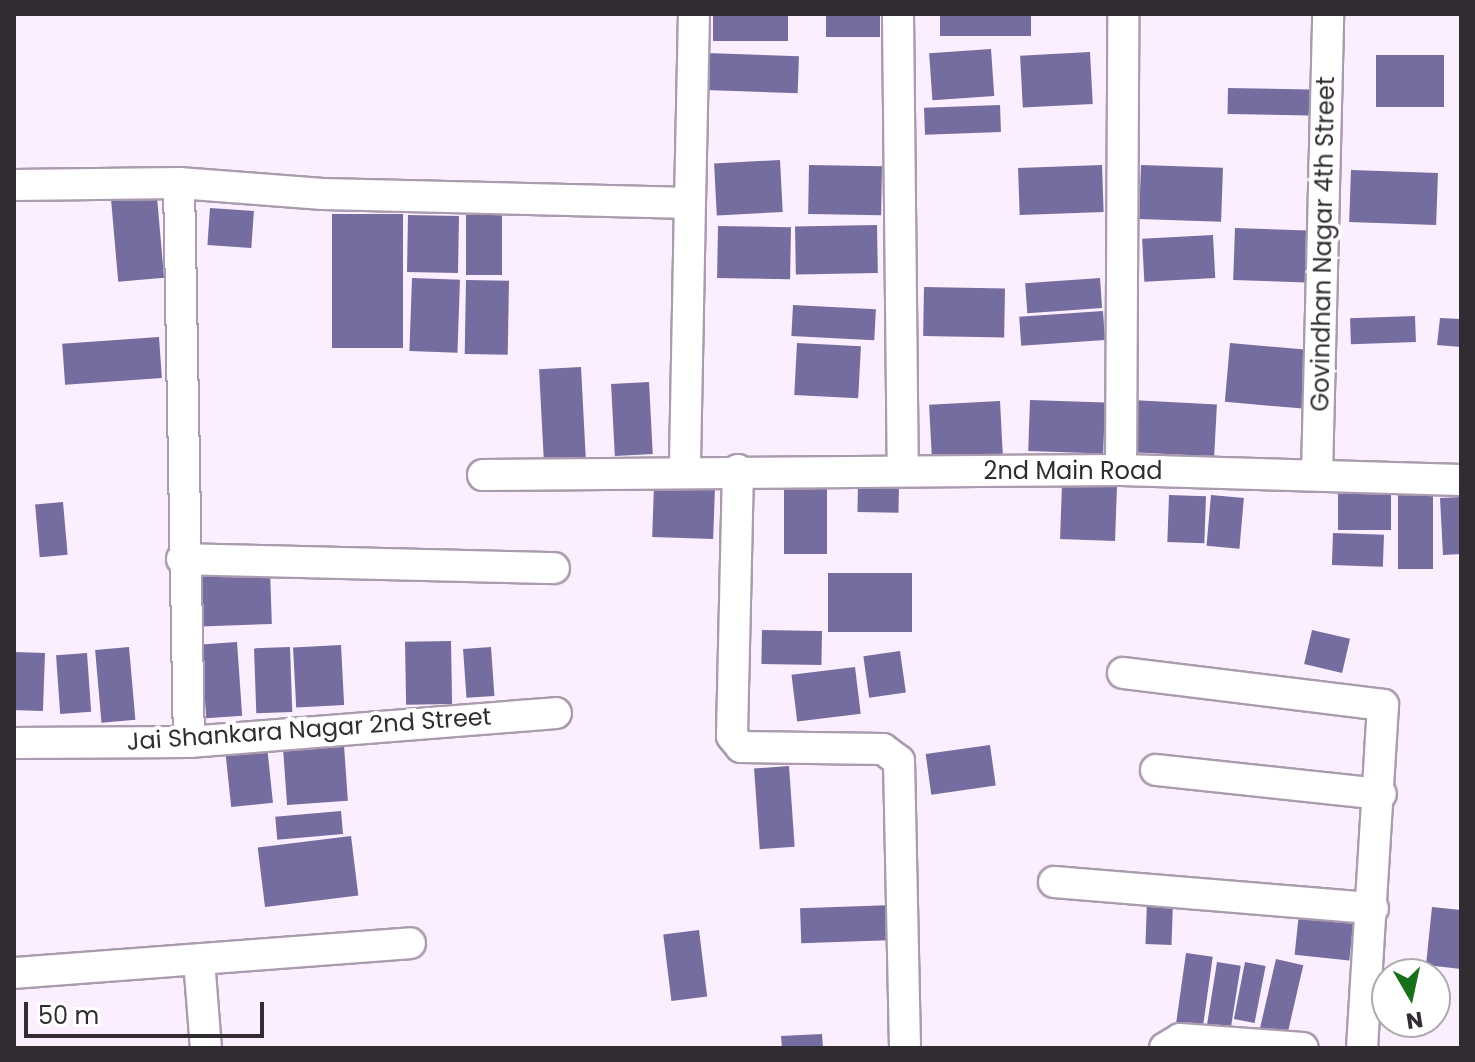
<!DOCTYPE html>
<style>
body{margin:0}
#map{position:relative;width:1475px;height:1062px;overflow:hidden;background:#fbeefe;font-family:Poppins,sans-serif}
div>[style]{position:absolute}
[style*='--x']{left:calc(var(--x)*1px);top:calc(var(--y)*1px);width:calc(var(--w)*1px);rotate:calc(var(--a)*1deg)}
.building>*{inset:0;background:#756ca0;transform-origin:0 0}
.roads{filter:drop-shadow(2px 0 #aa9bae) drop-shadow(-2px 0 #aa9bae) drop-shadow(0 2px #aa9bae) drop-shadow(0 -2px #aa9bae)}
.minor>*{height:30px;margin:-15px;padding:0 15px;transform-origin:15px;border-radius:15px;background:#fff}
span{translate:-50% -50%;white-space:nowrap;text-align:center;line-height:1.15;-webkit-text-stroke:8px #fff;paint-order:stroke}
.street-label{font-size:24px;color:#312b32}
.frame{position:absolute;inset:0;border:16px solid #312b32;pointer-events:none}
.north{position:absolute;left:1371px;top:958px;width:80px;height:80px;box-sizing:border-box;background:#fff;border:2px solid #adaaad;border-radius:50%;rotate:171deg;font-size:22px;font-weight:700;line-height:32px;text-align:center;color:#312b32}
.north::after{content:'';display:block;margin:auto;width:28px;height:36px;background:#19701b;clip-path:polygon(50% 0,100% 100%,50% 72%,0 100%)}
.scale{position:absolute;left:24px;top:1002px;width:240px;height:36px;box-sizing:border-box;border:4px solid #312b32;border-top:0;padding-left:10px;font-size:24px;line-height:28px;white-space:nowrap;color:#312b32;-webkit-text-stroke:6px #fff;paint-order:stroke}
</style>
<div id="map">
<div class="building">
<div style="left:713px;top:14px;width:75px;height:27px"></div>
<div style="left:826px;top:14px;width:54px;height:23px"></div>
<div style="left:940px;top:14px;width:91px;height:22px"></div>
<div style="left:991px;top:49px;width:47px;height:62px;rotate:86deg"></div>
<div style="left:1090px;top:52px;width:52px;height:70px;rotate:87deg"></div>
<div style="left:706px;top:53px;width:93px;height:37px;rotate:2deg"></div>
<div style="left:1376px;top:55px;width:68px;height:52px"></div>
<div style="left:1228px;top:88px;width:95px;height:26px;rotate:1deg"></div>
<div style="left:1000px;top:105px;width:27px;height:76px;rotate:88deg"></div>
<div style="left:780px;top:160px;width:52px;height:66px;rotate:87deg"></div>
<div style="left:809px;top:165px;width:73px;height:49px;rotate:1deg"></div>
<div style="left:1102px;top:165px;width:47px;height:84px;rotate:88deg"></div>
<div style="left:1141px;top:165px;width:82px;height:54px;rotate:2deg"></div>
<div style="left:1351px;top:170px;width:87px;height:52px;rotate:2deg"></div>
<div style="left:157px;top:197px;width:81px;height:46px;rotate:85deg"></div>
<div style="left:210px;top:208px;width:44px;height:37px;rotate:4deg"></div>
<div style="left:332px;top:214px;width:71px;height:134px"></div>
<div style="left:408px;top:215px;width:51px;height:57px;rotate:1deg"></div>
<div style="left:466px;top:215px;width:36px;height:60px"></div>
<div style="left:877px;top:225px;width:48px;height:82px;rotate:89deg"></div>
<div style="left:718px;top:226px;width:73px;height:52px;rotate:1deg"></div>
<div style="left:1235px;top:228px;width:73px;height:52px;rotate:2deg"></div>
<div style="left:1213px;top:235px;width:43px;height:71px;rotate:87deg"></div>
<div style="left:412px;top:278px;width:48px;height:73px;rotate:2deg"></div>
<div style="left:1100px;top:278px;width:30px;height:75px;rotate:86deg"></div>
<div style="left:466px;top:280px;width:43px;height:74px;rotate:1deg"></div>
<div style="left:924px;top:287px;width:81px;height:49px;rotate:1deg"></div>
<div style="left:793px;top:305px;width:83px;height:31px;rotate:3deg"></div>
<div style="left:1103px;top:311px;width:29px;height:84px;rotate:86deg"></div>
<div style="left:1415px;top:316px;width:26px;height:65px;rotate:88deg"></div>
<div style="clip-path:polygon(1440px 318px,1461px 319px,1461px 347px,1437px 345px)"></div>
<div style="left:159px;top:337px;width:41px;height:97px;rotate:86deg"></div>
<div style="left:797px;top:343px;width:64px;height:52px;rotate:3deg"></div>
<div style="left:1230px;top:343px;width:78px;height:59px;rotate:5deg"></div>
<div style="left:581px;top:367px;width:90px;height:42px;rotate:87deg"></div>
<div style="left:649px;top:382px;width:72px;height:38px;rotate:87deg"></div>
<div style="left:1030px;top:400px;width:75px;height:51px;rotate:2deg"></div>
<div style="left:1131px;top:400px;width:86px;height:52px;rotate:3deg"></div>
<div style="left:1000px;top:401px;width:57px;height:71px;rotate:87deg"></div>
<div style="left:784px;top:483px;width:43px;height:71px"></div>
<div style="left:858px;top:483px;width:41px;height:29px;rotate:1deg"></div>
<div style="left:1062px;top:484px;width:55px;height:55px;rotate:2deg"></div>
<div style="left:654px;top:485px;width:61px;height:52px;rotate:2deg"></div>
<div style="left:1338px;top:494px;width:53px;height:36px"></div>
<div style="left:1169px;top:495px;width:37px;height:47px;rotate:2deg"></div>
<div style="left:1211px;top:495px;width:33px;height:51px;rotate:5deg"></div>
<div style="left:1398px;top:495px;width:35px;height:74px"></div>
<div style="clip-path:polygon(1461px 497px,1461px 554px,1443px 555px,1440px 498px)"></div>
<div style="left:63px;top:502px;width:53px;height:28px;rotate:85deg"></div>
<div style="left:1333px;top:533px;width:51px;height:32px;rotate:2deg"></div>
<div style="left:270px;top:571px;width:53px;height:71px;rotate:88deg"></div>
<div style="left:828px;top:573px;width:84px;height:59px"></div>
<div style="left:762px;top:630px;width:60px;height:34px;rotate:1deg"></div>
<div style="left:1312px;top:630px;width:39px;height:35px;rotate:13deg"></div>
<div style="left:451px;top:641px;width:63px;height:46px;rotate:89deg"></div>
<div style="left:237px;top:642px;width:74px;height:36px;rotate:86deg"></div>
<div style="left:341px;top:645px;width:60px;height:48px;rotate:87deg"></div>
<div style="left:129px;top:647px;width:73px;height:34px;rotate:85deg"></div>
<div style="left:290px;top:647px;width:65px;height:36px;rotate:88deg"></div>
<div style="left:491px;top:647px;width:49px;height:28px;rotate:86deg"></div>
<div style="left:900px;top:651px;width:42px;height:37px;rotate:82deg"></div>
<div style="left:14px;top:652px;width:31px;height:58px;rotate:2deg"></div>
<div style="left:87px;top:653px;width:59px;height:31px;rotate:86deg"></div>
<div style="left:855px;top:667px;width:47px;height:64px;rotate:83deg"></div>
<div style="left:343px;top:731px;width:70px;height:61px;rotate:86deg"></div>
<div style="left:990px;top:745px;width:41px;height:65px;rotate:82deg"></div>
<div style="left:267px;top:746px;width:57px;height:42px;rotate:84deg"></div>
<div style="left:789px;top:766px;width:81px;height:35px;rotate:86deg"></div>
<div style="left:341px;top:811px;width:23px;height:66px;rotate:85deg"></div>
<div style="left:351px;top:836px;width:60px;height:94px;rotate:83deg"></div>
<div style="left:1147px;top:901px;width:26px;height:43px;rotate:2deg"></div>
<div style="left:894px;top:905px;width:35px;height:94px;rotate:88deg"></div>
<div style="clip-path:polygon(1432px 907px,1461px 910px,1461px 969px,1426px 965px)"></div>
<div style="left:1299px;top:913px;width:55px;height:42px;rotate:6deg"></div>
<div style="left:699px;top:930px;width:67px;height:36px;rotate:83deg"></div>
<div style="left:1186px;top:953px;width:27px;height:70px;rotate:8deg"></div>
<div style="left:1276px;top:959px;width:28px;height:75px;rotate:13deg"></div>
<div style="left:1217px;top:962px;width:24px;height:63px;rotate:9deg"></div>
<div style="left:1245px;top:962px;width:21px;height:58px;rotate:11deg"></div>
<div style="clip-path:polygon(1383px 968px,1430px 972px,1429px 974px,1387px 974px,1387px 1001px,1380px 1000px)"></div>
<div style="clip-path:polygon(822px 1034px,823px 1048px,782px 1048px,781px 1036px)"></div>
</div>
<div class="roads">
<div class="minor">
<div style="--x:898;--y:14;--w:457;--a:89.4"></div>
<div style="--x:179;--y:183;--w:559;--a:88.98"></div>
<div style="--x:14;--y:185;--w:165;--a:-0.7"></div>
<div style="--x:179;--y:183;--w:144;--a:4.4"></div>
<div style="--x:323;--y:194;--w:367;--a:1.4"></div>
<div style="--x:690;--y:203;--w:269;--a:91.1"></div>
<div style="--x:690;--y:203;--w:189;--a:-88.8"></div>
<div style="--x:738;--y:470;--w:266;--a:91.3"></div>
<div style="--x:732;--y:736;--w:14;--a:51"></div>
<div style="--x:741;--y:747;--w:142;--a:0.8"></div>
<div style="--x:883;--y:749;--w:20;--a:37"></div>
<div style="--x:899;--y:761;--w:287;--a:88.8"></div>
<div style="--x:1121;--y:470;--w:456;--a:-89.7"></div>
<div style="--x:1317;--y:474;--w:460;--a:-88.6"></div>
<div style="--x:483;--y:475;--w:638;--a:-0.45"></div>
<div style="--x:1121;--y:470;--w:340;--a:1.7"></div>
<div style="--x:182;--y:559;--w:372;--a:1.4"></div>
<div style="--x:1123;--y:673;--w:262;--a:7"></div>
<div style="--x:1383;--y:705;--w:344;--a:93.5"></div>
<div style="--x:14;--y:743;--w:175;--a:-0.3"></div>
<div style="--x:189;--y:742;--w:368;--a:-4.5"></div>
<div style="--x:1156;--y:770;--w:226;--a:6.1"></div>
<div style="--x:1054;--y:882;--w:320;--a:4.7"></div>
<div style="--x:199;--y:960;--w:88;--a:85.5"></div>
<div style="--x:14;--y:973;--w:397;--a:-4.3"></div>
<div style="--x:1165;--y:1048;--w:17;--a:-31"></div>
<div style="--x:1180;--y:1039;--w:123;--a:4.2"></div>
</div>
</div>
<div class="street-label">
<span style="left:1323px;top:244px;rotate:-89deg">Govindhan Nagar 4th Street</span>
<span style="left:1073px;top:471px">2nd Main Road</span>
<span style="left:309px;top:729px;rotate:-4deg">Jai Shankara Nagar 2nd Street</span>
</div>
<div class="frame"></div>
<div class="north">N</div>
<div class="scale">50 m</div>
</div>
